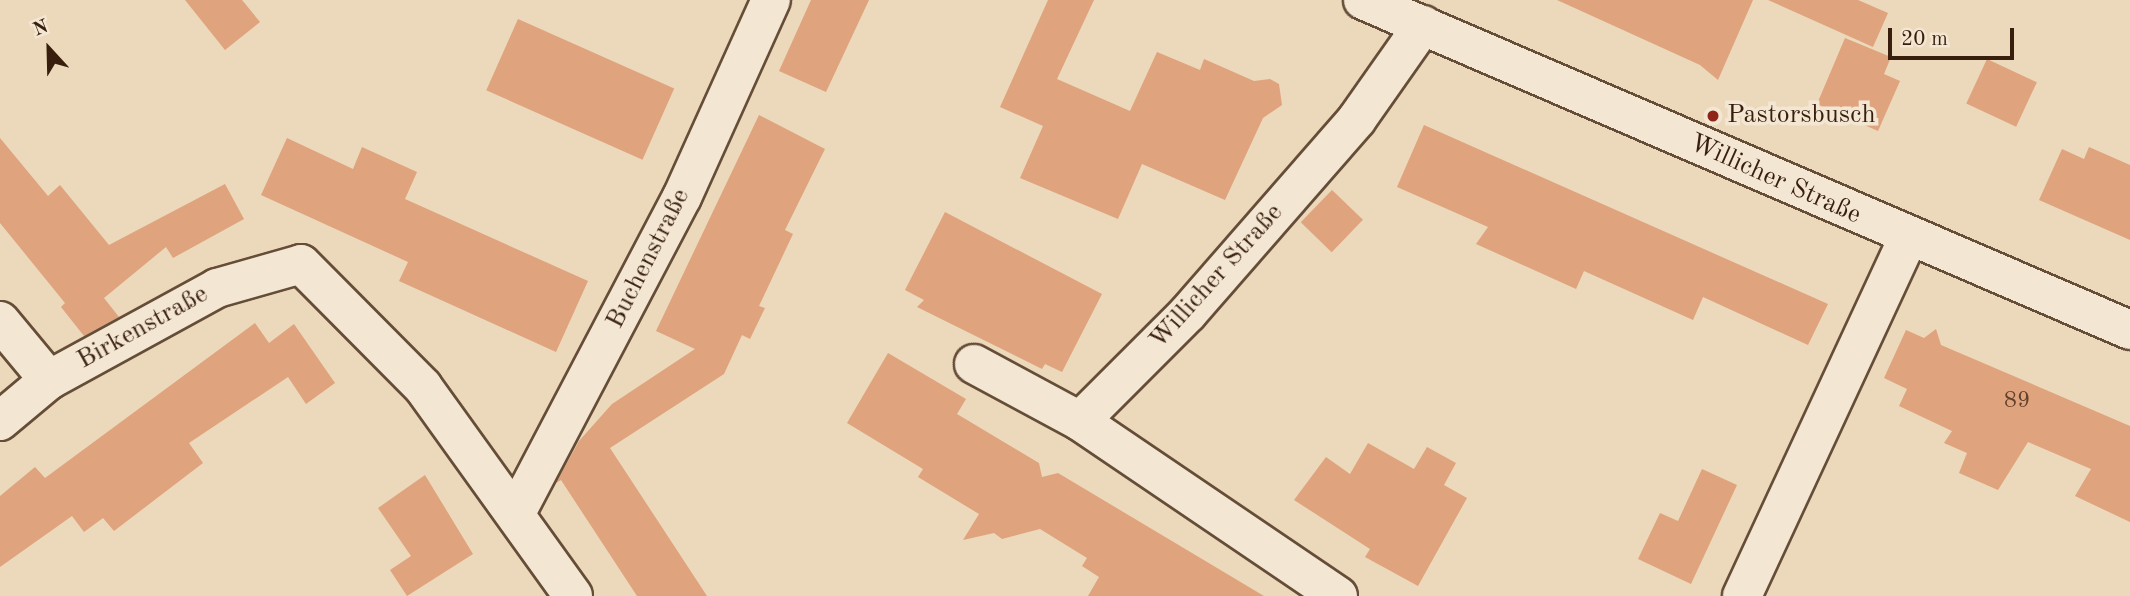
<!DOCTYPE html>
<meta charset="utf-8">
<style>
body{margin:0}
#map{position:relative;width:2130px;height:596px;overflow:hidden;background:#ecd8ba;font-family:"Old Standard TT",serif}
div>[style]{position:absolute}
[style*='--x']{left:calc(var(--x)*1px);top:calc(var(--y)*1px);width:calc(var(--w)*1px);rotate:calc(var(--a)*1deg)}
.building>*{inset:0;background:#dfa37d;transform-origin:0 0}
.roads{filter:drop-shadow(2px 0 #654d38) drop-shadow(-2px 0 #654d38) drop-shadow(0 2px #654d38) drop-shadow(0 -2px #654d38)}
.minor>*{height:38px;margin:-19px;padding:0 19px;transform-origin:19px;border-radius:19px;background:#f3e6d2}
.dots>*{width:19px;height:19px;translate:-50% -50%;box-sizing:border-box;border:4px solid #f3e6d2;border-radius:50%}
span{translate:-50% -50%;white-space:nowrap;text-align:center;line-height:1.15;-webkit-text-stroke:7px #f3e6d2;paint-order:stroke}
.number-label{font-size:23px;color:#624029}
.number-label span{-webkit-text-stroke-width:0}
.poi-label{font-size:26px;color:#381f0d}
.left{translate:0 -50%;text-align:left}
.street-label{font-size:26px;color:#381f0d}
.north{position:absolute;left:14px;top:14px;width:70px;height:70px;-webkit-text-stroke:5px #f3e6d2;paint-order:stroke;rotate:338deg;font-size:19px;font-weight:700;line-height:28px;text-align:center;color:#381f0d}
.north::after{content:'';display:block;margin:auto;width:24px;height:32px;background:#381f0d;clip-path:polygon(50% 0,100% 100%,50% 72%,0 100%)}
.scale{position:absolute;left:1888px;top:28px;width:126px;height:32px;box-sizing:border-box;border:4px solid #381f0d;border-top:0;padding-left:9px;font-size:21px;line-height:24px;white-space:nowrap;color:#381f0d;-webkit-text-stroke:5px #f3e6d2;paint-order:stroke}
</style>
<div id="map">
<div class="building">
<div style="clip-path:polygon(185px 0,242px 0,260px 22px,225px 50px)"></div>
<div style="clip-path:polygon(811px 0,869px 0,826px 92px,779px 71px)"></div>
<div style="clip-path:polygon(1048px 0,1094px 0,1057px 79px,1130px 111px,1157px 52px,1200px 70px,1204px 59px,1254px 81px,1270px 79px,1279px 84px,1282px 105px,1263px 118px,1225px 200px,1142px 164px,1118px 219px,1020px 178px,1043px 126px,1000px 107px)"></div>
<div style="clip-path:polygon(1557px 0,1753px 0,1718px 80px,1700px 65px)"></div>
<div style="clip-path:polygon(1768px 0,1858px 0,1888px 13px,1873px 47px)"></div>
<div style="left:518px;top:19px;width:171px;height:78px;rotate:24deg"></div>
<div style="clip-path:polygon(1845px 38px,1891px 57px,1884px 74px,1900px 81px,1878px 131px,1817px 104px)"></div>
<div style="left:1987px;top:59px;width:55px;height:49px;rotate:25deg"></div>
<div style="clip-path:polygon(759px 115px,825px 149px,785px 230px,793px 234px,759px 306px,765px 308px,750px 339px,742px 335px,724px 374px,610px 448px,707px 596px,637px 596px,561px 480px,556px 483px,579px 441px,612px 404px,695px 349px,656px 331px)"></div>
<div style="clip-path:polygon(1424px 125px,1828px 304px,1808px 345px,1703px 297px,1693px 320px,1584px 271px,1576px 289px,1476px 244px,1488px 227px,1397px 187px)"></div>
<div style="clip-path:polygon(0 138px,48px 196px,60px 185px,109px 245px,225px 184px,244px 219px,173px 258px,166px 247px,104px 298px,119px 317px,84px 336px,61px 307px,65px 303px,0 223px)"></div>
<div style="clip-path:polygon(287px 138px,353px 169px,362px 147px,417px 172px,405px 199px,588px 281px,556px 352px,399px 281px,408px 262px,261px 195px)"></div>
<div style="clip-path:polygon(2089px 147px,2130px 165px,2130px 240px,2039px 200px,2062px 149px,2084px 159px)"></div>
<div style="left:1332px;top:190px;width:43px;height:45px;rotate:44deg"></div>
<div style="clip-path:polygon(945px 212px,1102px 294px,1062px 372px,1045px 364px,1042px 369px,917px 307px,924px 300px,905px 290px)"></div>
<div style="clip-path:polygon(255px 323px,269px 343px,294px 324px,335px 383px,306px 404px,288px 377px,189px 443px,203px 463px,114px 531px,103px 518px,84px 532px,72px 516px,0 567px,0 496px,35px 467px,45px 478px)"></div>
<div style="clip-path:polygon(1936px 329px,1941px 345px,2130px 426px,2130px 522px,2075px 496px,2091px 469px,2028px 442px,1998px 490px,1959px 473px,1967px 453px,1944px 443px,1952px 431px,1899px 406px,1907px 389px,1884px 378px,1906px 330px,1924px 338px)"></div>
<div style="clip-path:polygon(888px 353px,966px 399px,957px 414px,1039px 463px,1042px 477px,1058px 473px,1264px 596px,1088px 596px,1099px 577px,1082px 566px,1087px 558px,1040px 529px,1002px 539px,994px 533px,963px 540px,979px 514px,918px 477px,923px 469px,847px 423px)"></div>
<div style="clip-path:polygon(1368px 443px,1414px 469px,1427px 447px,1456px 463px,1444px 485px,1467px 498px,1418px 586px,1365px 557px,1370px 549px,1294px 500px,1326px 457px,1350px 474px)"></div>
<div style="clip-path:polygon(1702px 469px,1737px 485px,1691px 584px,1638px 559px,1660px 513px,1678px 521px)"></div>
<div style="clip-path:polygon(425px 475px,473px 554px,407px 596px,390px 570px,411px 556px,378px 508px)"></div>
</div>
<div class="roads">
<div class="minor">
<div style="--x:1363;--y:0;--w:835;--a:23.28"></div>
<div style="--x:0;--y:321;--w:77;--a:50.3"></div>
<div style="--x:974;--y:364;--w:120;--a:28.3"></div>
<div style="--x:0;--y:421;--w:64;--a:-39.9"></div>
<div style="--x:49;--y:380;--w:192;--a:-28.7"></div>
<div style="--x:217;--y:288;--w:87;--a:-15.9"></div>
<div style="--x:301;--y:264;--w:173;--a:45.2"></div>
<div style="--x:423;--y:387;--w:257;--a:54.3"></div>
<div style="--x:516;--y:513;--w:357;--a:-62.3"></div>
<div style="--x:682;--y:197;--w:216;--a:-65.7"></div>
<div style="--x:1338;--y:596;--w:312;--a:-145.9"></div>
<div style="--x:1080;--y:421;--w:153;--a:-45"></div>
<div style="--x:1188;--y:313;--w:257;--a:-48.9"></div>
<div style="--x:1357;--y:119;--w:115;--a:-54.9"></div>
<div style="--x:1742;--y:596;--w:395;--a:-65.1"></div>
</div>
</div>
<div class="dots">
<div style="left:1713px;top:116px;background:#8f2418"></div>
</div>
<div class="number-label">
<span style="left:2017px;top:401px">89</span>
</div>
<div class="poi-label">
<span class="left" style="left:1727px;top:116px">Pastorsbusch</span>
</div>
<div class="street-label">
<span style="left:1775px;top:180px;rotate:24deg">Willicher Straße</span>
<span style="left:649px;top:259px;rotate:-63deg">Buchenstraße</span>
<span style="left:1217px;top:277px;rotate:-48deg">Willicher Straße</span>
<span style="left:143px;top:328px;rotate:-29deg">Birkenstraße</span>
</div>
<div class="north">N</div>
<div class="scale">20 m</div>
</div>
